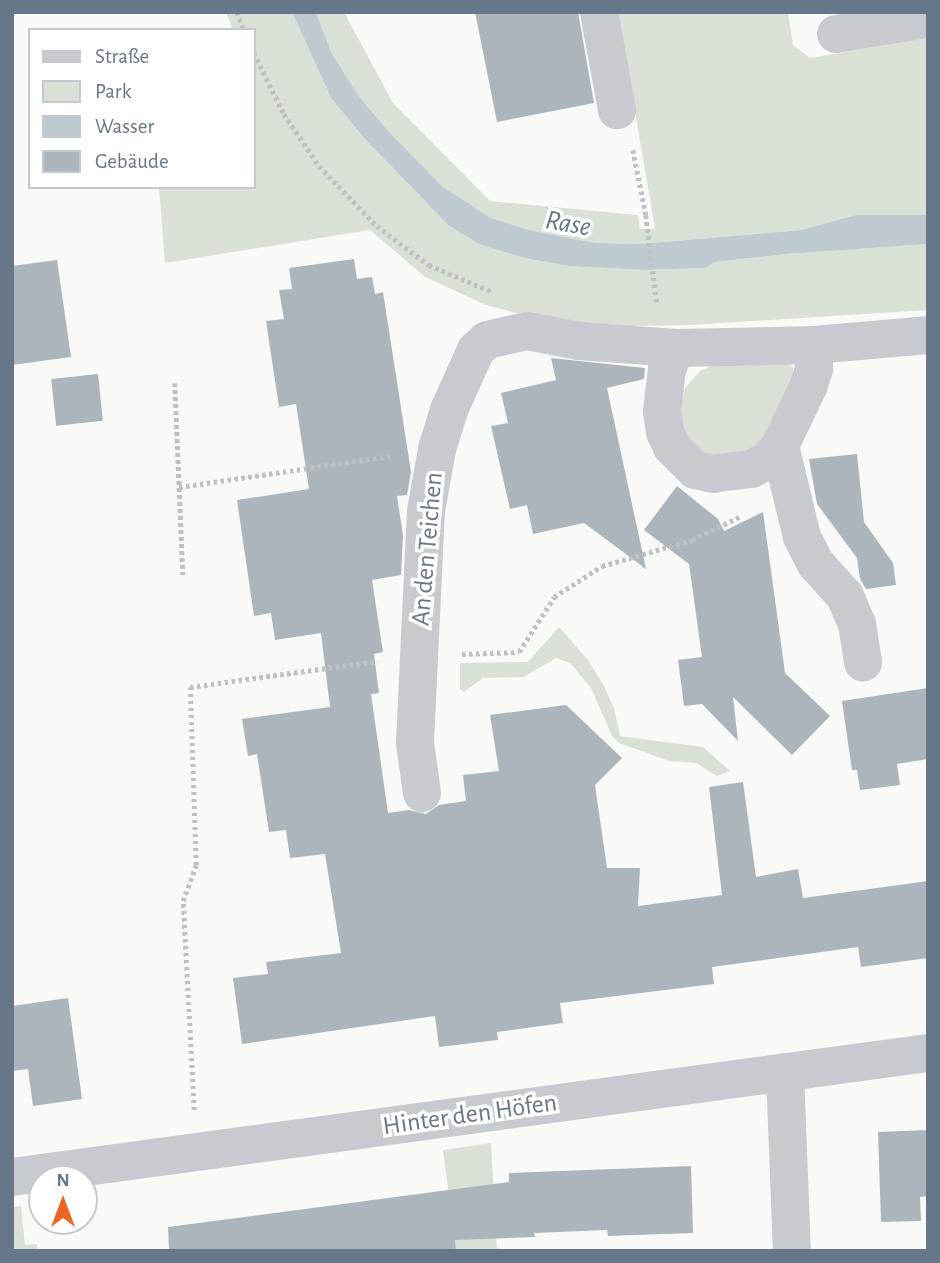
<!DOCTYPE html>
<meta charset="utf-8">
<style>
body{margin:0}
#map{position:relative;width:940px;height:1263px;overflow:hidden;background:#f9faf7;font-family:"Alegreya Sans",sans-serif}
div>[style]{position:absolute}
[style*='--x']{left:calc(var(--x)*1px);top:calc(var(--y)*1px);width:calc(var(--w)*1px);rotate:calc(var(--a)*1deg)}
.green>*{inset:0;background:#d9e0d6}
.water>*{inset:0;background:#bfcad0}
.building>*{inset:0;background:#adb5bc;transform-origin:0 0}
.path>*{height:4.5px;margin-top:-2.25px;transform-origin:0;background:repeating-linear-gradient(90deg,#bec1c4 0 3.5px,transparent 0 7px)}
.minor>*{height:38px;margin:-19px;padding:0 19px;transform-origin:19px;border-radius:19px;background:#c7cacf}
span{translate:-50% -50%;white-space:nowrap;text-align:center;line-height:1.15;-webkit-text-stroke:7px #fff;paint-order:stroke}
.street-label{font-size:26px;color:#67778a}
.water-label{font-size:28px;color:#637885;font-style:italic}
.frame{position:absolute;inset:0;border:14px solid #67778a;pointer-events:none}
.legend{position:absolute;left:28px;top:28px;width:228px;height:161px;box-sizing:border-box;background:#fff;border:2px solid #c2c9d0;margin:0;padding:9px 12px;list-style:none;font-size:21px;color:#67778a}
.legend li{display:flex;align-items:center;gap:14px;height:35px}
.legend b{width:35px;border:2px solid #c2c9d0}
.north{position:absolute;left:28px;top:1165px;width:70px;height:70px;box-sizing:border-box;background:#fff;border:2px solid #c2c9d0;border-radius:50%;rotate:0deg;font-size:19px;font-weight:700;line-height:28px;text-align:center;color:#67778a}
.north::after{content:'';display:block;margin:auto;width:24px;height:32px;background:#ee6523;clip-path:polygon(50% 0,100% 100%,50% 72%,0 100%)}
</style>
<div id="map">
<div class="green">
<div style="clip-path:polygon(226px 12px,292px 12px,331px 98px,364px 138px,449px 226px,479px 244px,524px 258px,568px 266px,645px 270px,705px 268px,715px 262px,787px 254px,928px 244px,928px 310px,690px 325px,571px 327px,486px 305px,425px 277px,370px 230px,165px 263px,159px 187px,254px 187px,254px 30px,233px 30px)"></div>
<div style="clip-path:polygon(316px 12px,344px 12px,393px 103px,490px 201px,638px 215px,640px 229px,655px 229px,618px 12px,788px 12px,793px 45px,810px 58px,928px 38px,928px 215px,856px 215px,801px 230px,640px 244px,596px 243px,533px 231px,491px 218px,443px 187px,389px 132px,358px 95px,332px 54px)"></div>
<div style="clip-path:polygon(780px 360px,793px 367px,793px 380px,769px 430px,752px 450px,721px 456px,702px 453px,683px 436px,678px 417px,685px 388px,700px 371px,711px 366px)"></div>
<div style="clip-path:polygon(559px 627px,588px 660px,603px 684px,614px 708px,620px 736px,703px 747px,730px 771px,717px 776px,696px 763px,669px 761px,619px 743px,612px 736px,591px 688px,570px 663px,556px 658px,524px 677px,483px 678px,464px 692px,460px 689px,460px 663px,528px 662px)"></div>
<div style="clip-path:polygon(491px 1143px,497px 1251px,456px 1251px,443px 1150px)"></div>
<div style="clip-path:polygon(21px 1206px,25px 1245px,37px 1244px,38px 1251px,12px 1251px,12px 1207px)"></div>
</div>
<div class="water">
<div style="clip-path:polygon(292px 12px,316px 12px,332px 54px,358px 95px,389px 132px,443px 187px,491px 218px,533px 231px,596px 243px,640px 244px,801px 230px,856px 215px,928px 215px,928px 244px,787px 254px,715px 262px,705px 268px,645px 270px,568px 266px,524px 258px,479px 244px,449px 226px,364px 138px,331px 98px)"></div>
</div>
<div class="building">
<div style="clip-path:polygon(475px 12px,578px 12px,594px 103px,497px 122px)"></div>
<div style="clip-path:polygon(354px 259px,357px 279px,372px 277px,375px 294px,383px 292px,411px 472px,407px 495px,397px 496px,403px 535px,401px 575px,372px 580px,383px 652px,374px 654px,379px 693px,371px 694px,388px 813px,409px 810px,426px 814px,439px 805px,466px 801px,463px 775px,499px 771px,490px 715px,566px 705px,622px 758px,595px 785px,607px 868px,640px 868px,638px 906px,722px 895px,709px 787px,743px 782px,756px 877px,798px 869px,803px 898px,928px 881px,928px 958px,861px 967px,858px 947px,712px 967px,714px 984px,560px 1003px,563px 1023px,497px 1032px,498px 1040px,439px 1047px,435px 1016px,242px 1044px,233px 978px,268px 974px,266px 962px,341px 953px,325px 854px,290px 858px,286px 830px,269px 832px,257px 754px,248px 756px,242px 719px,330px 707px,321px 633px,275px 640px,271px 613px,254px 616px,237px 500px,309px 489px,296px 404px,279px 407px,266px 321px,284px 319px,279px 290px,292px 289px,289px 268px)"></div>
<div style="clip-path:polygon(57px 260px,71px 357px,12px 365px,12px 266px)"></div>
<div style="clip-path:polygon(551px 358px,645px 368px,644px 379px,607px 388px,646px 569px,584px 523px,533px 534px,527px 505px,510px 509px,491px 426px,508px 423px,501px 393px,556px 380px)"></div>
<div style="left:98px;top:374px;width:47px;height:47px;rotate:84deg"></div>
<div style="clip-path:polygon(857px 454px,864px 522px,893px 563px,896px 585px,866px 589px,860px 579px,857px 558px,817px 504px,809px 459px)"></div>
<div style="clip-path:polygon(677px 486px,718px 519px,724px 531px,763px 512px,785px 673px,830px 716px,792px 755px,733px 697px,738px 741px,702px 704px,684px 706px,678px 660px,702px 657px,689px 564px,644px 530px)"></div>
<div style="clip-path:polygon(928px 688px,928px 759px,897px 764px,900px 785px,860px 790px,857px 770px,852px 770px,842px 701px)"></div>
<div style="clip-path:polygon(68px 998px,82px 1099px,33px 1106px,28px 1069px,12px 1071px,12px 1006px)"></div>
<div style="clip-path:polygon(928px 1130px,928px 1196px,920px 1197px,921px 1221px,881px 1222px,878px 1132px)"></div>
<div style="clip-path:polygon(691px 1166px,693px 1233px,608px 1236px,607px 1230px,534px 1233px,535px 1237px,455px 1240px,456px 1251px,169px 1251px,168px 1227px,509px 1182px,509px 1173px)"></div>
</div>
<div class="path">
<div style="--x:237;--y:12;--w:19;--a:69"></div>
<div style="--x:254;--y:53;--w:68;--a:63.8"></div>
<div style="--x:284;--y:114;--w:63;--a:56.1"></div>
<div style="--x:319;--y:166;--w:83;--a:46"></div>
<div style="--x:377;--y:226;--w:65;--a:36.9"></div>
<div style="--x:429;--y:265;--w:69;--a:22.9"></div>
<div style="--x:633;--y:150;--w:66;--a:78.7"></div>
<div style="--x:646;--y:215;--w:90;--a:83"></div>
<div style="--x:175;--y:383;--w:192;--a:87.6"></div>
<div style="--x:179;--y:487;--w:214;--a:-8.3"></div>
<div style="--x:462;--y:654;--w:57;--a:-2"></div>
<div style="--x:519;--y:652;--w:65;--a:-57.5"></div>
<div style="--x:554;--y:597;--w:57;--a:-32.9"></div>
<div style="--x:602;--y:566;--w:94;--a:-16.1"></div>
<div style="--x:692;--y:540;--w:55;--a:-26.1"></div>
<div style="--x:194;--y:1110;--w:209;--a:-93"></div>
<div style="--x:183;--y:901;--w:38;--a:-70"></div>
<div style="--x:196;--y:865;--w:178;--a:-91.9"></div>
<div style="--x:190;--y:687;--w:189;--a:-7.9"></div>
</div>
<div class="minor">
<div style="--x:599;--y:12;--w:100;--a:79.6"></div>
<div style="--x:836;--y:34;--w:93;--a:-9.3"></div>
<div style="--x:814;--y:345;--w:24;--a:90"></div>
<div style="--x:814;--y:369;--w:19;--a:108"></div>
<div style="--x:808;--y:387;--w:65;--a:115.4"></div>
<div style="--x:780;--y:446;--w:18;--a:131"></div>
<div style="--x:768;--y:460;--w:19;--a:152"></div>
<div style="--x:751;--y:469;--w:38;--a:173"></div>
<div style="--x:713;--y:474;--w:18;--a:-167"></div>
<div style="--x:695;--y:470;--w:33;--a:-135"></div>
<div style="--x:672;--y:447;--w:17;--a:-115"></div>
<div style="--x:665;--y:432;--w:21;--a:-98"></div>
<div style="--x:662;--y:411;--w:42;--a:-83.2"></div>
<div style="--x:667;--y:369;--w:23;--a:-67"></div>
<div style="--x:676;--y:348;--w:138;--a:-1.2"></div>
<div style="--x:814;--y:345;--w:114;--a:-5"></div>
<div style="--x:780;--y:446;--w:94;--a:76.4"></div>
<div style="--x:802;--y:537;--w:30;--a:63"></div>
<div style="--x:816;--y:564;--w:43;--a:47.8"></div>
<div style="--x:845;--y:596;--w:30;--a:67"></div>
<div style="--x:857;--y:624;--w:39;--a:81"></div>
<div style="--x:422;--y:793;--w:50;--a:-98"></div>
<div style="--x:415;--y:743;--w:232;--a:-87.3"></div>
<div style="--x:426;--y:511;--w:63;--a:-79.9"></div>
<div style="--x:437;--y:449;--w:41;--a:-72.9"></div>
<div style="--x:449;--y:410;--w:66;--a:-65.8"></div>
<div style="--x:476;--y:350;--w:15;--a:-42"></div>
<div style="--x:487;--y:340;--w:41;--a:-12.7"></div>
<div style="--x:527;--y:331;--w:53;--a:10.9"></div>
<div style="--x:579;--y:341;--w:97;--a:4.1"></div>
<div style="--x:785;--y:1072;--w:179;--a:87.8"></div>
<div style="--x:12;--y:1177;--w:924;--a:-7.71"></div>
</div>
<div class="street-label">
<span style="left:428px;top:549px;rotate:-85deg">An den Teichen</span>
<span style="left:470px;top:1115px;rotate:-8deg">Hinter den Höfen</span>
</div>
<div class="water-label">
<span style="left:568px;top:224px;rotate:10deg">Rase</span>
</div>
<div class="frame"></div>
<ul class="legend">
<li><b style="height:9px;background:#c7cacf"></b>Straße</li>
<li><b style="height:19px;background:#d9e0d6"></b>Park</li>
<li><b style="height:19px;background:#bfcad0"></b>Wasser</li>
<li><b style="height:19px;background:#adb5bc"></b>Gebäude</li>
</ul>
<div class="north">N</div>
</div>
